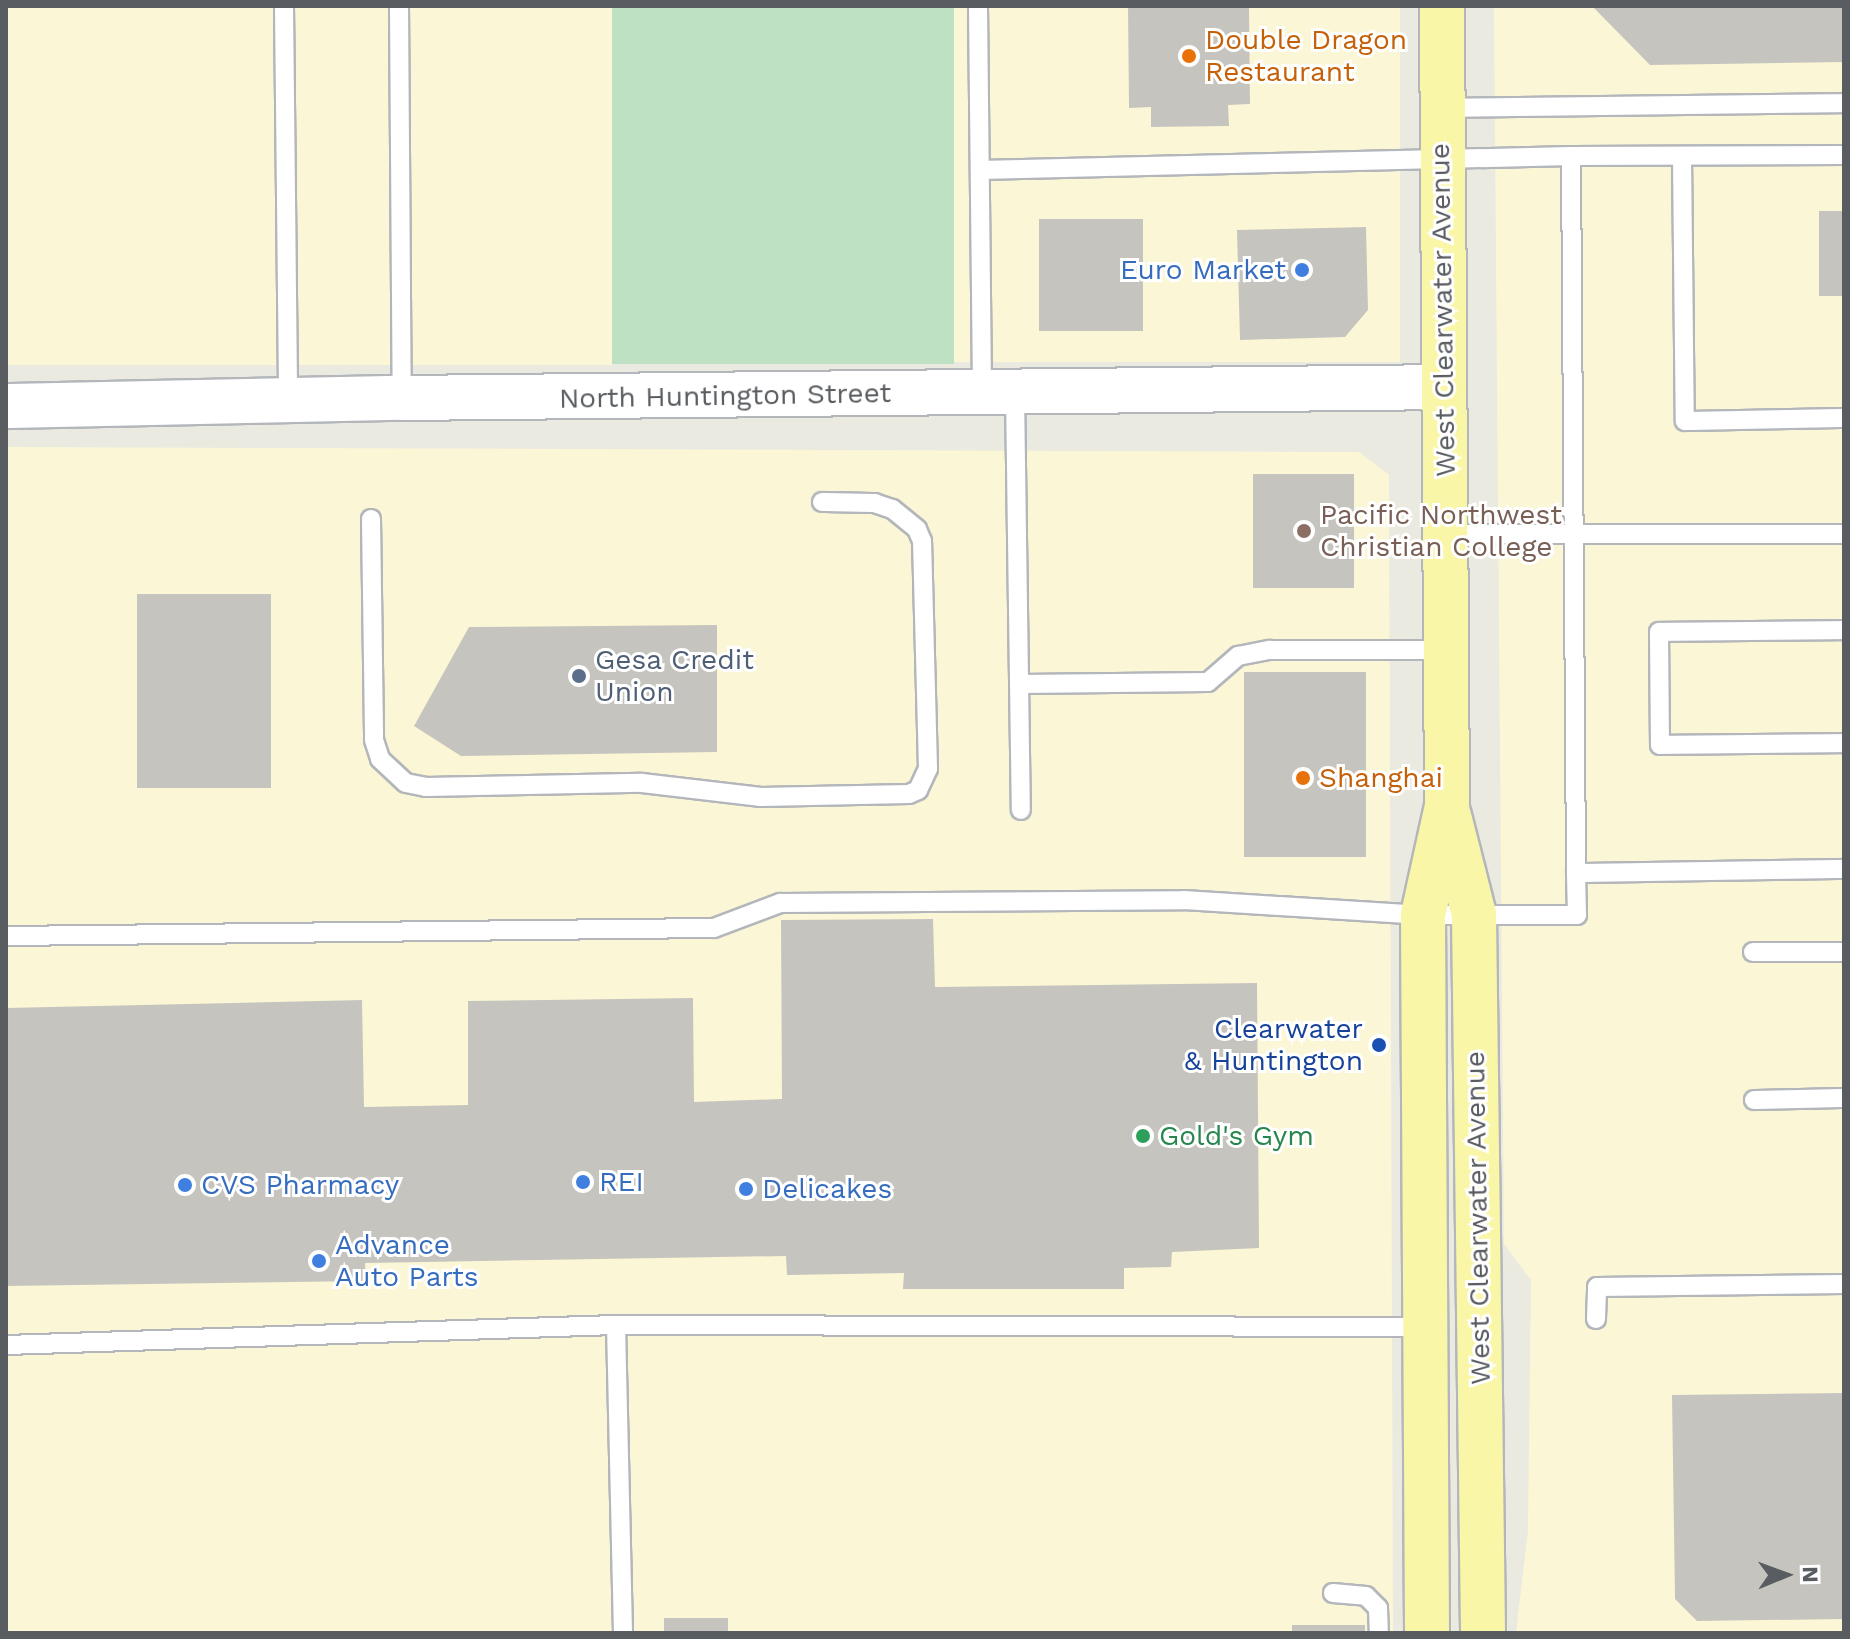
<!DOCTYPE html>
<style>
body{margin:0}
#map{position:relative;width:1850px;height:1639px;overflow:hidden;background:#ebeae1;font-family:"Work Sans",sans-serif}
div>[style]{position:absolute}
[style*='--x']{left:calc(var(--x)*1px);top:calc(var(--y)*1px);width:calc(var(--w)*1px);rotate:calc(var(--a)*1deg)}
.commercial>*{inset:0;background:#fbf7d6;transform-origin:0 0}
.green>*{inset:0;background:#bee1c3;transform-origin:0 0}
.building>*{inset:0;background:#c6c4be;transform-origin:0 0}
.roads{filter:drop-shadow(2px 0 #b3b6ba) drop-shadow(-2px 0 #b3b6ba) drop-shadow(0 2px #b3b6ba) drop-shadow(0 -2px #b3b6ba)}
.lane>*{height:18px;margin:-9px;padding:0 9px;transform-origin:9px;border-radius:9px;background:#fff}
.secondary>*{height:44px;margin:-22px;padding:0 22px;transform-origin:22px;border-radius:22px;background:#fff}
.primary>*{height:44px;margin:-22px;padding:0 22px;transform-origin:22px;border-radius:22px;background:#f9f6a8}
.dots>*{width:22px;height:22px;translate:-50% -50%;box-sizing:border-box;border:4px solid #fff;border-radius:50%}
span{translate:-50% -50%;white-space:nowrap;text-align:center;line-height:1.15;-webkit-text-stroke:6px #fff;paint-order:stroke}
.food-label{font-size:28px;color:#c56008}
.left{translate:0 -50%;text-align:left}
.shop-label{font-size:28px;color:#366cbe}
.right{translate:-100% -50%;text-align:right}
.street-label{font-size:28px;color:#595c60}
.education-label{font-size:28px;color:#785e54}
.service-label{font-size:28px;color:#4e5e75}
.transit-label{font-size:28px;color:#164399}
.leisure-label{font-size:28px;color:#27864d}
.frame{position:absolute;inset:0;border:8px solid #595c60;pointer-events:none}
.north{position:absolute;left:1746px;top:1535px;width:80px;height:80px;-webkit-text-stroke:6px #fff;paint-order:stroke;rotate:89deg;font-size:22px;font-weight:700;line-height:32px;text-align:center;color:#595c60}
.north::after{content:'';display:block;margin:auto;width:28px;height:36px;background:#595c60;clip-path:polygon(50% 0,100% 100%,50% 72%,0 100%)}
</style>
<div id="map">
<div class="commercial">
<div style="left:6px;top:6px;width:606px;height:359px"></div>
<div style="left:954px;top:6px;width:446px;height:356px"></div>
<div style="clip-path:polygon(1494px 6px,1844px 6px,1844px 1633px,1516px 1633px,1528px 1531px,1531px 1280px,1504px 1244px)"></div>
<div style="clip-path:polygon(6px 447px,1359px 452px,1389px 475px,1393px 1633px,6px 1633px)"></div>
</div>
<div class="green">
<div style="left:612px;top:6px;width:342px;height:358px"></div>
</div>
<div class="building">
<div style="clip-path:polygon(1218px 6px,1249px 6px,1250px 104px,1228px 105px,1229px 126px,1151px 127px,1151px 107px,1129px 108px,1128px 7px)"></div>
<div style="clip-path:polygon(1592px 6px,1844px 6px,1844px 62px,1650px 65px)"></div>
<div style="left:1819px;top:211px;width:25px;height:85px"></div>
<div style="left:1039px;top:219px;width:104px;height:112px"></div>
<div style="clip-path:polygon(1366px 227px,1368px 310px,1345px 337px,1240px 340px,1237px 230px)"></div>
<div style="left:1253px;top:474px;width:101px;height:114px"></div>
<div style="left:137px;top:594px;width:134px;height:194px"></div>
<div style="clip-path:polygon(717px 625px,717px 752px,461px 756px,414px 726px,469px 627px)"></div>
<div style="left:1366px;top:672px;width:185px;height:122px;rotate:90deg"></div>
<div style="clip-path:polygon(933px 919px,935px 987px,1257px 983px,1259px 1248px,1172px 1252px,1171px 1267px,1124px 1268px,1124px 1289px,903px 1289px,904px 1273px,787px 1275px,786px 1256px,365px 1263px,366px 1281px,6px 1286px,6px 1008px,362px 1000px,364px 1107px,468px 1105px,468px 1001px,693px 998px,694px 1102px,782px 1099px,781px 920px)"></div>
<div style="clip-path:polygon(1844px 1393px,1844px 1619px,1697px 1621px,1675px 1599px,1672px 1395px)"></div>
<div style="left:728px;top:1618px;width:15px;height:64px;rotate:90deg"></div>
<div style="left:1365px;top:1625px;width:8px;height:73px;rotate:90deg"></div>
</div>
<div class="roads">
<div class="lane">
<div style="--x:284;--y:6;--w:395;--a:89.4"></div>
<div style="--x:399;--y:6;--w:392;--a:89.6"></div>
<div style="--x:978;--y:6;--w:385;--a:89.4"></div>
<div style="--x:1443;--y:108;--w:401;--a:-0.7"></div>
<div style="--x:1571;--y:156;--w:273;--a:-0.2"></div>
<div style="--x:1682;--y:156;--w:265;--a:89.4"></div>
<div style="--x:1685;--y:421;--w:159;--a:-1.1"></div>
<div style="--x:980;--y:170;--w:591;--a:-1.36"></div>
<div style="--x:1571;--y:156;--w:717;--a:89.6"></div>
<div style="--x:1576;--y:873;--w:268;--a:-0.9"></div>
<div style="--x:1015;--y:393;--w:417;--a:89.2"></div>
<div style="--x:371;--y:519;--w:221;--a:89.2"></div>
<div style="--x:374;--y:740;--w:20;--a:72"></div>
<div style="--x:380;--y:759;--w:35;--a:43"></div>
<div style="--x:406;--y:783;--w:20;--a:11"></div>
<div style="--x:426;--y:787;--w:216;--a:-1.1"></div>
<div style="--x:642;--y:783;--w:120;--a:6.7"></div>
<div style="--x:761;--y:797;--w:148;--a:-1.2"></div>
<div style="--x:909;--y:794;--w:10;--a:-24"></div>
<div style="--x:918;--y:790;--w:23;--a:-65"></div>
<div style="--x:928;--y:769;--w:228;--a:-91.5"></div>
<div style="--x:922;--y:541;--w:13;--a:-113"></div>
<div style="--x:917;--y:529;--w:32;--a:-141"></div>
<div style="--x:892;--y:509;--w:18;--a:-161"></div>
<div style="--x:875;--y:503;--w:53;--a:-178.9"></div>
<div style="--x:1445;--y:534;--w:399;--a:0"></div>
<div style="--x:1844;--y:630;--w:185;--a:179.4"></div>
<div style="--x:1659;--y:632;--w:113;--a:89.5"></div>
<div style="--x:1660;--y:745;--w:184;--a:-0.6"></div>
<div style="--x:1020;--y:684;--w:188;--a:-0.6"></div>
<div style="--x:1208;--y:682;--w:40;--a:-41"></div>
<div style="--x:1238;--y:656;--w:33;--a:-11"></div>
<div style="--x:1270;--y:650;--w:176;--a:0"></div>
<div style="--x:6;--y:936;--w:708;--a:-0.65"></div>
<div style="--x:714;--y:928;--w:71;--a:-20.7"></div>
<div style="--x:780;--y:903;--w:404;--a:-0.4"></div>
<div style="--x:1184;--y:900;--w:239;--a:3.6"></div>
<div style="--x:1423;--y:915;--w:154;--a:0"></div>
<div style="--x:1577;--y:915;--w:42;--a:-91.4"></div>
<div style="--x:1753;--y:952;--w:91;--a:0"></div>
<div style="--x:1754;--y:1100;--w:90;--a:-1.3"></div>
<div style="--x:1596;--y:1319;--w:32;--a:-88"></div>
<div style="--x:1597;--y:1287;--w:247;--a:-0.7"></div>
<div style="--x:616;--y:1325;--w:308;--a:88.7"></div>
<div style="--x:6;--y:1345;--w:610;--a:-1.88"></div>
<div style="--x:616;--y:1325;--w:809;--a:0.14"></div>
<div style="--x:1333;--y:1593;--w:33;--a:5"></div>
<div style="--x:1366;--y:1596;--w:17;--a:45"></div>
<div style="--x:1378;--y:1608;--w:25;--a:88"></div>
</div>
<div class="secondary">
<div style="--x:6;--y:406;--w:396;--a:-1.2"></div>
<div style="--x:402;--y:398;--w:1042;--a:-0.6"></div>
</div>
<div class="primary">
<div style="--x:1449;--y:816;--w:102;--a:75.8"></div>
<div style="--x:1474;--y:915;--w:718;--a:89.28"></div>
<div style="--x:1427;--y:1633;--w:718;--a:-90.32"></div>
<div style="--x:1423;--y:915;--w:112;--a:-77.6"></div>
<div style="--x:1447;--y:806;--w:800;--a:-90.36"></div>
</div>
</div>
<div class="dots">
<div style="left:1189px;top:56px;background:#e8710a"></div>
<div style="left:1302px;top:270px;background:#3f7fe0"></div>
<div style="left:1304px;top:531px;background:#8d6e63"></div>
<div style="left:579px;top:676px;background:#5c6f8a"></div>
<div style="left:1303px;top:778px;background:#e8710a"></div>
<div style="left:1379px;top:1045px;background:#1a4fb4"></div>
<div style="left:1143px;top:1136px;background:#2e9e5b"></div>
<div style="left:583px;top:1182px;background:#3f7fe0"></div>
<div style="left:185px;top:1185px;background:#3f7fe0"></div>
<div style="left:746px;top:1189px;background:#3f7fe0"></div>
<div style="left:319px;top:1261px;background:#3f7fe0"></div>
</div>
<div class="food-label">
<span class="left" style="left:1205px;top:56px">Double Dragon<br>Restaurant</span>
<span class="left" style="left:1319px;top:778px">Shanghai</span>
</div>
<div class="shop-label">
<span class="right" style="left:1286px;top:270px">Euro Market</span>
<span class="left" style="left:599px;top:1182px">REI</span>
<span class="left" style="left:201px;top:1185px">CVS Pharmacy</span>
<span class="left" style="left:762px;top:1189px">Delicakes</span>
<span class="left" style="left:335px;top:1261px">Advance<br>Auto Parts</span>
</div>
<div class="street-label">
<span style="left:1443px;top:310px;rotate:-91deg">West Clearwater Avenue</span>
<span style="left:725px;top:396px;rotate:-1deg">North Huntington Street</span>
<span style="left:1478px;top:1218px;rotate:-91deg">West Clearwater Avenue</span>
</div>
<div class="education-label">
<span class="left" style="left:1320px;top:531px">Pacific Northwest<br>Christian College</span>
</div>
<div class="service-label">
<span class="left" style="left:595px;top:676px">Gesa Credit<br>Union</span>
</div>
<div class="transit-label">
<span class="right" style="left:1363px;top:1045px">Clearwater<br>&amp; Huntington</span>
</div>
<div class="leisure-label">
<span class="left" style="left:1159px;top:1136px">Gold's Gym</span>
</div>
<div class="frame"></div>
<div class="north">N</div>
</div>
